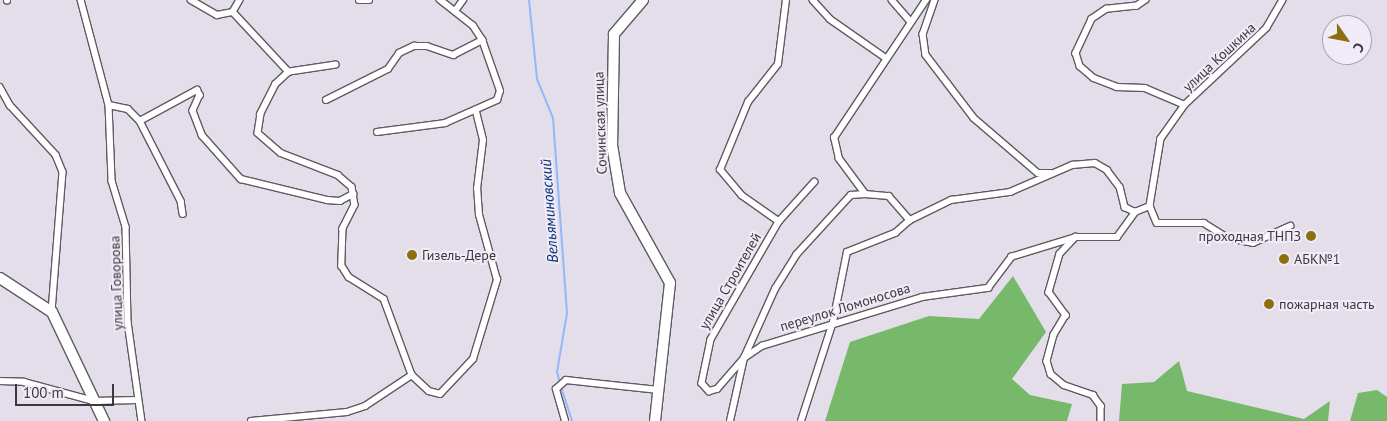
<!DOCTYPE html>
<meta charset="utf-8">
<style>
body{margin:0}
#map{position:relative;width:1387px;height:421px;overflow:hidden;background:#e3dee9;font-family:"PT Sans",sans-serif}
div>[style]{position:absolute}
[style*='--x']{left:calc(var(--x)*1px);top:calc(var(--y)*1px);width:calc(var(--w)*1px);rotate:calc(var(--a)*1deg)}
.forest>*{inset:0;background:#76b96b}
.stream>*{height:2px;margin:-1px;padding:0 1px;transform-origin:1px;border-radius:1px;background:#91b9fa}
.roads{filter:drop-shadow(1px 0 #5e5a63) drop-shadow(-1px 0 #5e5a63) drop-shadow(0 1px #5e5a63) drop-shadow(0 -1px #5e5a63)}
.street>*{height:5.5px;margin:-2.75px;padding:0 2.75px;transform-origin:2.75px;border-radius:2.75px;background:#fff}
.highway>*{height:10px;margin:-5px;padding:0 5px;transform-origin:5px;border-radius:5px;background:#fff}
.dots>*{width:14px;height:14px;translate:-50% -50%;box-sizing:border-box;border:2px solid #f0ebf7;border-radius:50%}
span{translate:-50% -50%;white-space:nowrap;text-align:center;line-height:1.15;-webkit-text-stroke:4px #f0ebf7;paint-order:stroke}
.street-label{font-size:14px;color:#3b393d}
.poi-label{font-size:14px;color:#3b393d}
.right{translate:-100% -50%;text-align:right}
.left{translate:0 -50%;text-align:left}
.water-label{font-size:15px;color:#073379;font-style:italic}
.north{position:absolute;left:1322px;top:15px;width:50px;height:50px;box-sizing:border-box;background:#f0ebf7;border:1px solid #a8a4ad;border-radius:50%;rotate:123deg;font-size:14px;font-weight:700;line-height:20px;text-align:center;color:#3b393d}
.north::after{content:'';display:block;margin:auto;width:18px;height:22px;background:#8b6f11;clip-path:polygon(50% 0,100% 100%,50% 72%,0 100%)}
.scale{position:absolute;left:15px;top:384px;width:99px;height:22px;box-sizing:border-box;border:2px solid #3b393d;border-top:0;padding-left:6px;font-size:15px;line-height:18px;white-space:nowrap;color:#3b393d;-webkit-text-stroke:4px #f0ebf7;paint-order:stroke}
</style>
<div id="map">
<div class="forest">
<div style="clip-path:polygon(1013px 276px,1046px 332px,1012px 379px,1030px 395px,1072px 404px,1067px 421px,825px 421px,850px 342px,929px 316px,979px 319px)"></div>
<div style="clip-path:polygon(1179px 361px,1187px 391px,1304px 419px,1330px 401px,1328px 421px,1119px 421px,1122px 384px,1154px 382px)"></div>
<div style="clip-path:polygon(1377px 390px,1387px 397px,1387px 421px,1350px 421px,1358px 393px)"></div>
</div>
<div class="stream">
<div style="--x:529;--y:0;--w:79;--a:84.2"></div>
<div style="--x:537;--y:79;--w:42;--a:67.7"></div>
<div style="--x:553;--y:118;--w:196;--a:85.9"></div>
<div style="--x:567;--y:313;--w:60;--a:99.6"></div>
<div style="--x:557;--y:372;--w:11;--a:75"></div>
<div style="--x:561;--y:387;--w:36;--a:72"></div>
</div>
<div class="roads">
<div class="street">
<div style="--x:81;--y:0;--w:109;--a:75.1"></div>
<div style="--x:109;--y:105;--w:76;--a:87.7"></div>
<div style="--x:112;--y:181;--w:48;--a:73.1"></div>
<div style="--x:126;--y:227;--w:95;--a:88.8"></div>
<div style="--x:128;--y:322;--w:100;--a:82"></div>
<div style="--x:191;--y:0;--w:30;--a:30"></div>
<div style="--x:217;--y:15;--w:16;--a:-11"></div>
<div style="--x:240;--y:0;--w:14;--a:120"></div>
<div style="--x:233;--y:12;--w:82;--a:47"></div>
<div style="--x:359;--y:0;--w:10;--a:0"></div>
<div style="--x:813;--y:0;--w:25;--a:48"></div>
<div style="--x:830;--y:19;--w:68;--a:34.9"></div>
<div style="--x:892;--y:0;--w:28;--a:49"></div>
<div style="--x:935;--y:0;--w:36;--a:109"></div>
<div style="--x:923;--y:34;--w:21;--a:82"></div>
<div style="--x:926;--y:55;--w:79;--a:52.7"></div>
<div style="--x:974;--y:118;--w:84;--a:40.7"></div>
<div style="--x:1038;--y:173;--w:12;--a:0"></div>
<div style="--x:1146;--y:0;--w:11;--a:146"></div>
<div style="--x:1137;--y:6;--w:30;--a:174"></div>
<div style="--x:1107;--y:9;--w:18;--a:146"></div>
<div style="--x:1092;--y:19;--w:38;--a:115"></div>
<div style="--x:1076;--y:53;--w:14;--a:73"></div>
<div style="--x:1080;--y:66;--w:18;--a:41"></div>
<div style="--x:1094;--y:78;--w:25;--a:21"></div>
<div style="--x:1117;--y:87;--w:28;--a:2"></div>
<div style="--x:1145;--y:88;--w:43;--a:23"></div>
<div style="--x:1283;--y:0;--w:32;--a:120"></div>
<div style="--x:1267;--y:28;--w:112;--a:136.8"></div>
<div style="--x:1185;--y:105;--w:42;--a:125.2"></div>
<div style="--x:1161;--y:139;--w:68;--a:99.3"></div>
<div style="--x:1150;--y:206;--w:18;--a:68"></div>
<div style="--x:1157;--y:223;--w:47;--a:0"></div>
<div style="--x:1204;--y:223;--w:28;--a:32"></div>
<div style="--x:1228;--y:238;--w:25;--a:11"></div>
<div style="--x:1253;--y:243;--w:41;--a:-24.7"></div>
<div style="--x:7;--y:1;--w:1;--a:-90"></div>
<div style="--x:455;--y:11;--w:14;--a:-54"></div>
<div style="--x:336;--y:65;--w:48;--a:171.5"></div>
<div style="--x:289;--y:72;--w:18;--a:137"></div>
<div style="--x:276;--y:84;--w:34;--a:117"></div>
<div style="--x:261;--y:114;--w:19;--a:99"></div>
<div style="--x:258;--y:133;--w:30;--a:41"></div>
<div style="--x:281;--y:153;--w:61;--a:21.1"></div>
<div style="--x:338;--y:175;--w:18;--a:41"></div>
<div style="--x:352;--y:187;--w:18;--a:81"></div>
<div style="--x:355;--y:205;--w:27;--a:117"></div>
<div style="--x:343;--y:229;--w:37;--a:92"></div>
<div style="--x:342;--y:266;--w:13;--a:58"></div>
<div style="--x:349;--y:277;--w:41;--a:32.2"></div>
<div style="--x:384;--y:299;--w:81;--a:69.8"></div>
<div style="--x:0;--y:87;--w:21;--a:61"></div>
<div style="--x:10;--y:105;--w:68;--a:47.4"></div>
<div style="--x:56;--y:155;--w:18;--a:68"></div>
<div style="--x:63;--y:172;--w:140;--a:94.5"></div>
<div style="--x:326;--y:100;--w:69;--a:-26.6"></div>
<div style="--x:388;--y:69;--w:19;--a:-55"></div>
<div style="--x:399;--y:53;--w:17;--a:-25"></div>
<div style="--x:414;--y:46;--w:13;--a:0"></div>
<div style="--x:427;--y:46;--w:28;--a:19"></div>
<div style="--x:453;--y:55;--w:33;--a:-27"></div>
<div style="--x:109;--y:105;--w:19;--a:12"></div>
<div style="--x:128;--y:109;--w:17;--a:45"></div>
<div style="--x:140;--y:121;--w:90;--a:62.9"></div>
<div style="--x:181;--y:201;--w:13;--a:81"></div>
<div style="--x:140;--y:121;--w:65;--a:-28.5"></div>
<div style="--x:197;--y:90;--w:6;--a:59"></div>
<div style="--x:200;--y:95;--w:17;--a:114"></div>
<div style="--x:193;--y:111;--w:26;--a:69"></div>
<div style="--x:202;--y:135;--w:59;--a:48.4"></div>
<div style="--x:241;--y:179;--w:89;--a:13.7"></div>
<div style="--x:327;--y:200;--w:13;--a:4"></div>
<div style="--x:340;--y:201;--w:15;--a:-28"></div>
<div style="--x:377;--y:132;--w:69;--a:-7.5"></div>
<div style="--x:445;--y:123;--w:57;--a:-23.9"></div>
<div style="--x:497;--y:100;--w:9;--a:-72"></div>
<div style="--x:500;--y:91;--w:54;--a:-109.4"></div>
<div style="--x:482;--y:40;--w:17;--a:-123"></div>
<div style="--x:473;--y:26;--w:42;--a:-141.8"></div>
<div style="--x:815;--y:182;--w:54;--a:132"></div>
<div style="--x:779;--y:222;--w:136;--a:120"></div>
<div style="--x:711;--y:340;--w:44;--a:101.8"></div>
<div style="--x:702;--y:383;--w:11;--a:49"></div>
<div style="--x:709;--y:391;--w:8;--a:-14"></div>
<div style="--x:717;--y:389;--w:41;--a:-48.9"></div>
<div style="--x:744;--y:358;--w:22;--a:-34"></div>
<div style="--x:762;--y:346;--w:167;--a:-17"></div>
<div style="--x:922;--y:297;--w:67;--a:-7.8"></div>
<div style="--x:988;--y:288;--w:39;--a:-53"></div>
<div style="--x:1011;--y:257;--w:68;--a:-17.1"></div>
<div style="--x:1076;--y:237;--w:41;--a:0"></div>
<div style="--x:1117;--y:237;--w:31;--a:-54"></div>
<div style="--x:865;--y:194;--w:24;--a:5"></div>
<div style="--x:889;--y:196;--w:32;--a:49"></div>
<div style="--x:779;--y:222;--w:45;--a:-144.9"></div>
<div style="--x:742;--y:196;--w:34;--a:-130"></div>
<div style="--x:720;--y:170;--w:74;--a:-67.6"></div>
<div style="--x:748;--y:102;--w:48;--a:-51.7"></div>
<div style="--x:778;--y:64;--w:64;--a:-82.9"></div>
<div style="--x:1076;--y:237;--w:23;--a:133"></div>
<div style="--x:1060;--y:254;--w:40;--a:106"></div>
<div style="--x:1049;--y:292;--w:29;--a:54"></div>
<div style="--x:1066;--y:315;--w:23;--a:121"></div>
<div style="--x:1054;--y:335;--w:27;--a:105"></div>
<div style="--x:1047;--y:361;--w:14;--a:73"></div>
<div style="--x:1051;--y:374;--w:17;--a:40"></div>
<div style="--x:1064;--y:385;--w:31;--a:19"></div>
<div style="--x:1093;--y:395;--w:14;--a:54"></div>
<div style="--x:1101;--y:406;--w:15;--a:90"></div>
<div style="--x:0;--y:381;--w:24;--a:2"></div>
<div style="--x:24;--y:382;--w:73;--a:15.2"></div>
<div style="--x:94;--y:401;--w:43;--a:-1.3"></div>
<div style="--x:251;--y:421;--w:96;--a:-5.4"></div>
<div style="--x:347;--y:412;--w:19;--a:-18"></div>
<div style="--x:365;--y:406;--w:56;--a:-33.4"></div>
<div style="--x:412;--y:375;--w:23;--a:43"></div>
<div style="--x:429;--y:391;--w:11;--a:15"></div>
<div style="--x:440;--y:394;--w:48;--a:-46.7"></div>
<div style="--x:473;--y:359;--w:83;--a:-73.1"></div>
<div style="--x:497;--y:280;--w:67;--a:-105.5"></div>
<div style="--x:479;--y:215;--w:26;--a:-94"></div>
<div style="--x:477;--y:189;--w:49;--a:-83"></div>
<div style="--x:483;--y:140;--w:29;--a:-104"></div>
<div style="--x:565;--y:421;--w:33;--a:-106"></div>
<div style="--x:556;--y:389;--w:13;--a:-42"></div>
<div style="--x:566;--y:380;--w:93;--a:6.2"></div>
<div style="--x:730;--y:421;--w:65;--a:-77.5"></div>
<div style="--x:744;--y:358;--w:76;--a:-65.8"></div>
<div style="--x:775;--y:289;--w:40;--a:-58"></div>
<div style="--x:796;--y:255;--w:81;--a:-47.5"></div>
<div style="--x:851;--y:195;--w:14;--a:-4"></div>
<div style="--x:865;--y:194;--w:44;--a:-126.6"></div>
<div style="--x:839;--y:159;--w:22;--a:-103"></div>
<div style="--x:834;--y:138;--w:166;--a:-56.3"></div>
<div style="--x:801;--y:421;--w:104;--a:-72.1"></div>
<div style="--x:833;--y:322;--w:71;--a:-78.7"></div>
<div style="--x:847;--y:252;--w:52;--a:-21.6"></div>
<div style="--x:895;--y:233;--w:20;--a:-41"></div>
<div style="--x:910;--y:220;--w:46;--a:-26"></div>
<div style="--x:951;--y:200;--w:60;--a:-7.7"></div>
<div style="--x:1010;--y:192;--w:68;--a:-23.5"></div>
<div style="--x:1072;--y:165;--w:23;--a:-5"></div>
<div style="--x:1095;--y:163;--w:14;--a:30"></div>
<div style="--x:1107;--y:170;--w:21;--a:53"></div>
<div style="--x:1120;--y:187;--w:21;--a:76"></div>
<div style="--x:1125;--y:207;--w:11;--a:27"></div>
<div style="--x:1135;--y:212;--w:16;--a:-22"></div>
</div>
<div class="highway">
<div style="--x:643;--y:0;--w:45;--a:130.5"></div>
<div style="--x:614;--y:34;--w:111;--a:91"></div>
<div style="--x:612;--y:145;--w:49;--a:80.5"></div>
<div style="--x:620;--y:193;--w:103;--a:60.9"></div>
<div style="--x:670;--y:283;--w:139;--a:96.2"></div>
<div style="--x:0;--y:278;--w:62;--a:33.2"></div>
<div style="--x:52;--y:312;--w:121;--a:64.5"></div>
</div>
</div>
<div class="dots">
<div style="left:1311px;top:236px;background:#8b6f11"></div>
<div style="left:412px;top:255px;background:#8b6f11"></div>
<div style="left:1284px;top:259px;background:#8b6f11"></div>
<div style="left:1269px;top:304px;background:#8b6f11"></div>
</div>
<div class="street-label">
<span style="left:1219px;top:57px;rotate:-43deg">улица Кошкина</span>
<span style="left:600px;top:123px;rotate:-92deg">Сочинская улица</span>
<span style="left:730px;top:281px;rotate:-60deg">улица Строителей</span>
<span style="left:116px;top:283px;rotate:-92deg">улица Говорова</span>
<span style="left:845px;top:307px;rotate:-17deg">переулок Ломоносова</span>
</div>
<div class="poi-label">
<span class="right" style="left:1301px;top:236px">проходная ТНПЗ</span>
<span class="left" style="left:422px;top:255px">Гизель-Дере</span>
<span class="left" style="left:1294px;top:259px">АБК№1</span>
<span class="left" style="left:1279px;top:304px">пожарная часть</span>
</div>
<div class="water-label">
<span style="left:549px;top:211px;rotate:-94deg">Вельяминовский</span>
</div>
<div class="north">С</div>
<div class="scale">100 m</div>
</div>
